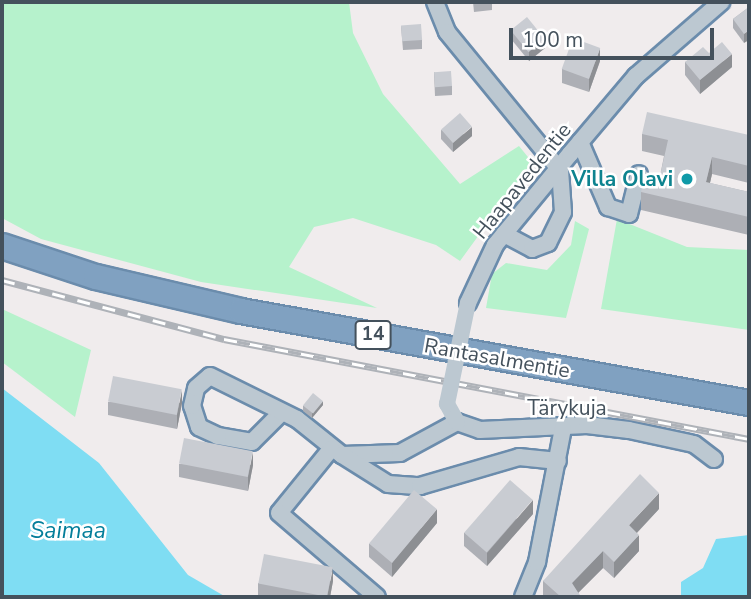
<!DOCTYPE html>
<meta charset="utf-8">
<style>
body{margin:0}
#map{position:relative;width:751px;height:599px;overflow:hidden;background:#f0eced;font-family:"Nunito Sans",sans-serif}
div>[style]{position:absolute}
[style*='--x']{left:calc(var(--x)*1px);top:calc(var(--y)*1px);width:calc(var(--w)*1px);rotate:calc(var(--a)*1deg)}
.green>*{inset:0;background:#b6f2cc}
.water>*{inset:0;background:#7fddf3}
.roads{filter:drop-shadow(2px 0 #6b8cac) drop-shadow(-2px 0 #6b8cac) drop-shadow(0 2px #6b8cac) drop-shadow(0 -2px #6b8cac)}
.minor>*{height:16px;margin:-8px;padding:0 8px;transform-origin:8px;border-radius:8px;background:#bcc8d1}
.highway>*{height:24px;margin:-12px;padding:0 12px;transform-origin:12px;border-radius:12px;background:#80a1c1}
.rail>*{height:7px;margin-top:-3.5px;transform-origin:0;background:repeating-linear-gradient(90deg,#fff 0 13px,#aeb2b8 0 26px);box-sizing:border-box;border-block:2px solid #aeb2b8}
.minor-bridge>*{height:16px;margin:-8px;padding:0 8px;transform-origin:8px;border-radius:8px;background:#bcc8d1}
.wall>*{inset:0;background:#adafb5}
.shaded-wall>*{inset:0;background:#8d8f93}
.building>*{inset:0;background:#c9ccd2;transform-origin:0 0}
.dots>*{width:19px;height:19px;translate:-50% -50%;box-sizing:border-box;border:4px solid #fff;border-radius:50%}
span{translate:-50% -50%;white-space:nowrap;text-align:center;line-height:1.15;-webkit-text-stroke:5px #fff;paint-order:stroke}
.shield-label span{padding:2px 5px;background:#fff;border:2px solid;border-radius:5px;-webkit-text-stroke-width:0}
.shield-label{font-size:19px;color:#44515c;font-weight:700}
.culture-label{font-size:21px;color:#0d838f;font-weight:700}
.right{translate:-100% -50%;text-align:right}
.street-label{font-size:21px;color:#44515c}
.water-label{font-size:23px;color:#037e9a;font-style:italic}
.frame{position:absolute;inset:0;border:4px solid #44515c;pointer-events:none}
.scale{position:absolute;left:509px;top:28px;width:205px;height:32px;box-sizing:border-box;border:4px solid #44515c;border-top:0;padding-left:9px;font-size:21px;line-height:24px;white-space:nowrap;color:#44515c;-webkit-text-stroke:5px #fff;paint-order:stroke}
</style>
<div id="map">
<div class="green">
<div style="clip-path:polygon(2px 2px,349px 2px,353px 33px,383px 94px,460px 184px,519px 146px,532px 162px,460px 261px,436px 245px,353px 218px,314px 227px,289px 267px,377px 308px,201px 282px,41px 239px,2px 218px)"></div>
<div style="clip-path:polygon(617px 219px,687px 247px,749px 250px,749px 330px,601px 309px)"></div>
<div style="clip-path:polygon(575px 221px,589px 229px,566px 318px,486px 308px,492px 274px,506px 263px,547px 270px,571px 245px)"></div>
<div style="clip-path:polygon(2px 309px,91px 350px,75px 417px,2px 362px)"></div>
</div>
<div class="water">
<div style="clip-path:polygon(2px 388px,99px 463px,188px 575px,226px 597px,2px 597px)"></div>
<div style="clip-path:polygon(749px 535px,749px 597px,681px 597px,681px 582px,703px 568px,716px 539px)"></div>
</div>
<div class="roads">
<div class="minor">
<div style="--x:435;--y:2;--w:32;--a:68"></div>
<div style="--x:447;--y:32;--w:178;--a:50.7"></div>
<div style="--x:580;--y:142;--w:71;--a:66.7"></div>
<div style="--x:608;--y:207;--w:22;--a:18"></div>
<div style="--x:629;--y:214;--w:41;--a:-76"></div>
<div style="--x:504;--y:234;--w:32;--a:28"></div>
<div style="--x:532;--y:249;--w:17;--a:-21"></div>
<div style="--x:548;--y:243;--w:34;--a:-64"></div>
<div style="--x:563;--y:212;--w:42;--a:-94.1"></div>
<div style="--x:468;--y:303;--w:64;--a:-65"></div>
<div style="--x:495;--y:245;--w:118;--a:-50.5"></div>
<div style="--x:570;--y:154;--w:102;--a:-49.8"></div>
<div style="--x:636;--y:76;--w:113;--a:-41"></div>
<div style="--x:279;--y:415;--w:38;--a:135"></div>
<div style="--x:252;--y:442;--w:35;--a:-170"></div>
<div style="--x:218;--y:436;--w:21;--a:-155"></div>
<div style="--x:199;--y:427;--w:22;--a:-108"></div>
<div style="--x:192;--y:406;--w:18;--a:-77"></div>
<div style="--x:196;--y:388;--w:18;--a:-41"></div>
<div style="--x:210;--y:376;--w:97;--a:26.3"></div>
<div style="--x:297;--y:419;--w:58;--a:38.7"></div>
<div style="--x:342;--y:455;--w:58;--a:-2"></div>
<div style="--x:400;--y:453;--w:65;--a:-28.5"></div>
<div style="--x:457;--y:422;--w:24;--a:19"></div>
<div style="--x:480;--y:430;--w:107;--a:-2.7"></div>
<div style="--x:587;--y:425;--w:42;--a:6.8"></div>
<div style="--x:629;--y:430;--w:66;--a:12.2"></div>
<div style="--x:694;--y:444;--w:25;--a:37"></div>
<div style="--x:331;--y:449;--w:82;--a:129.1"></div>
<div style="--x:279;--y:513;--w:129;--a:40.6"></div>
<div style="--x:342;--y:455;--w:54;--a:32.2"></div>
<div style="--x:388;--y:484;--w:32;--a:4"></div>
<div style="--x:420;--y:486;--w:103;--a:-16.3"></div>
<div style="--x:519;--y:457;--w:39;--a:6"></div>
<div style="--x:523;--y:597;--w:38;--a:-68"></div>
<div style="--x:537;--y:562;--w:136;--a:-79"></div>
</div>
<div class="highway">
<div style="--x:2;--y:246;--w:99;--a:18.3"></div>
<div style="--x:96;--y:277;--w:149;--a:13.2"></div>
<div style="--x:241;--y:311;--w:516;--a:10.27"></div>
</div>
</div>
<div class="rail">
<div style="--x:2;--y:280;--w:230;--a:14.9"></div>
<div style="--x:224;--y:339;--w:534;--a:10.78"></div>
</div>
<div class="minor-bridge">
<div style="--x:457;--y:422;--w:21;--a:-119"></div>
<div style="--x:447;--y:404;--w:103;--a:-78.3"></div>
</div>
<div class="wall">
<div style="clip-path:polygon(473px 2px,492px 2px,492px 10px,474px 12px)"></div>
<div style="clip-path:polygon(749px 7px,744px 43px,733px 28px,733px 19px)"></div>
<div style="clip-path:polygon(401px 26px,422px 40px,422px 49px,403px 50px)"></div>
<div style="clip-path:polygon(511px 30px,545px 48px,529px 61px,511px 39px)"></div>
<div style="clip-path:polygon(709px 53px,732px 67px,700px 94px,685px 75px,685px 62px)"></div>
<div style="clip-path:polygon(600px 61px,589px 92px,562px 83px,562px 69px)"></div>
<div style="clip-path:polygon(434px 72px,452px 86px,452px 95px,435px 96px)"></div>
<div style="clip-path:polygon(441px 130px,472px 136px,453px 152px,441px 139px)"></div>
<div style="clip-path:polygon(642px 134px,749px 135px,749px 183px,712px 174px,710px 183px,749px 192px,749px 235px,641px 210px,641px 192px,660px 176px,664px 156px,642px 151px)"></div>
<div style="clip-path:polygon(108px 402px,182px 403px,177px 429px,108px 415px)"></div>
<div style="clip-path:polygon(323px 405px,312px 418px,303px 411px,303px 406px)"></div>
<div style="clip-path:polygon(179px 464px,253px 465px,248px 491px,179px 477px)"></div>
<div style="clip-path:polygon(659px 509px,637px 533px,639px 551px,614px 578px,603px 568px,578px 593px,581px 597px,543px 597px,543px 581px)"></div>
<div style="clip-path:polygon(533px 514px,487px 566px,464px 546px,464px 533px)"></div>
<div style="clip-path:polygon(437px 523px,392px 577px,369px 557px,369px 544px)"></div>
<div style="clip-path:polygon(333px 581px,330px 597px,258px 597px,258px 583px)"></div>
</div>
<div class="shaded-wall">
<div style="clip-path:polygon(749px 30px,749px 40px,744px 43px,744px 34px)"></div>
<div style="clip-path:polygon(545px 39px,545px 48px,529px 61px,529px 52px)"></div>
<div style="clip-path:polygon(600px 48px,600px 61px,589px 92px,589px 79px)"></div>
<div style="clip-path:polygon(732px 54px,732px 67px,700px 94px,700px 80px)"></div>
<div style="clip-path:polygon(472px 127px,472px 136px,453px 152px,453px 143px)"></div>
<div style="clip-path:polygon(712px 157px,712px 174px,706px 200px,706px 182px)"></div>
<div style="clip-path:polygon(182px 390px,182px 403px,177px 429px,177px 415px)"></div>
<div style="clip-path:polygon(323px 401px,323px 405px,312px 418px,312px 413px)"></div>
<div style="clip-path:polygon(253px 452px,253px 465px,248px 491px,248px 477px)"></div>
<div style="clip-path:polygon(659px 493px,659px 509px,629px 541px,629px 525px)"></div>
<div style="clip-path:polygon(533px 500px,533px 514px,487px 566px,487px 553px)"></div>
<div style="clip-path:polygon(437px 509px,437px 523px,392px 577px,392px 563px)"></div>
<div style="clip-path:polygon(639px 535px,639px 551px,614px 578px,614px 562px)"></div>
<div style="clip-path:polygon(603px 551px,603px 568px,574px 597px,572px 583px)"></div>
<div style="clip-path:polygon(333px 568px,333px 581px,330px 597px,327px 597px)"></div>
</div>
<div class="building">
<div style="clip-path:polygon(749px 7px,749px 30px,744px 34px,733px 19px)"></div>
<div style="left:527px;top:17px;width:28px;height:21px;rotate:51deg"></div>
<div style="left:421px;top:24px;width:16px;height:20px;rotate:86deg"></div>
<div style="left:573px;top:38px;width:29px;height:33px;rotate:20deg"></div>
<div style="clip-path:polygon(722px 42px,732px 54px,700px 80px,685px 62px,703px 47px,709px 53px)"></div>
<div style="left:451px;top:71px;width:15px;height:17px;rotate:86deg"></div>
<div style="clip-path:polygon(647px 112px,749px 135px,749px 166px,712px 157px,706px 182px,749px 192px,749px 217px,641px 192px,646px 172px,660px 176px,668px 140px,642px 134px)"></div>
<div style="left:460px;top:113px;width:18px;height:25px;rotate:49deg"></div>
<div style="left:113px;top:376px;width:70px;height:26px;rotate:11deg"></div>
<div style="left:313px;top:393px;width:13px;height:16px;rotate:39deg"></div>
<div style="left:184px;top:438px;width:70px;height:26px;rotate:11deg"></div>
<div style="clip-path:polygon(640px 474px,659px 493px,629px 525px,639px 535px,614px 562px,603px 551px,572px 583px,581px 597px,561px 597px,543px 581px)"></div>
<div style="left:510px;top:480px;width:30px;height:70px;rotate:41deg"></div>
<div style="left:414px;top:490px;width:30px;height:70px;rotate:40deg"></div>
<div style="left:264px;top:554px;width:70px;height:30px;rotate:11deg"></div>
</div>
<div class="dots">
<div style="left:687px;top:179px;background:#0f9aa8"></div>
</div>
<div class="shield-label">
<span style="left:373px;top:335px">14</span>
</div>
<div class="culture-label">
<span class="right" style="left:673px;top:179px">Villa Olavi</span>
</div>
<div class="street-label">
<span style="left:522px;top:181px;rotate:-51deg">Haapavedentie</span>
<span style="left:497px;top:358px;rotate:10deg">Rantasalmentie</span>
<span style="left:567px;top:408px">Tärykuja</span>
</div>
<div class="water-label">
<span style="left:68px;top:531px">Saimaa</span>
</div>
<div class="frame"></div>
<div class="scale">100 m</div>
</div>
